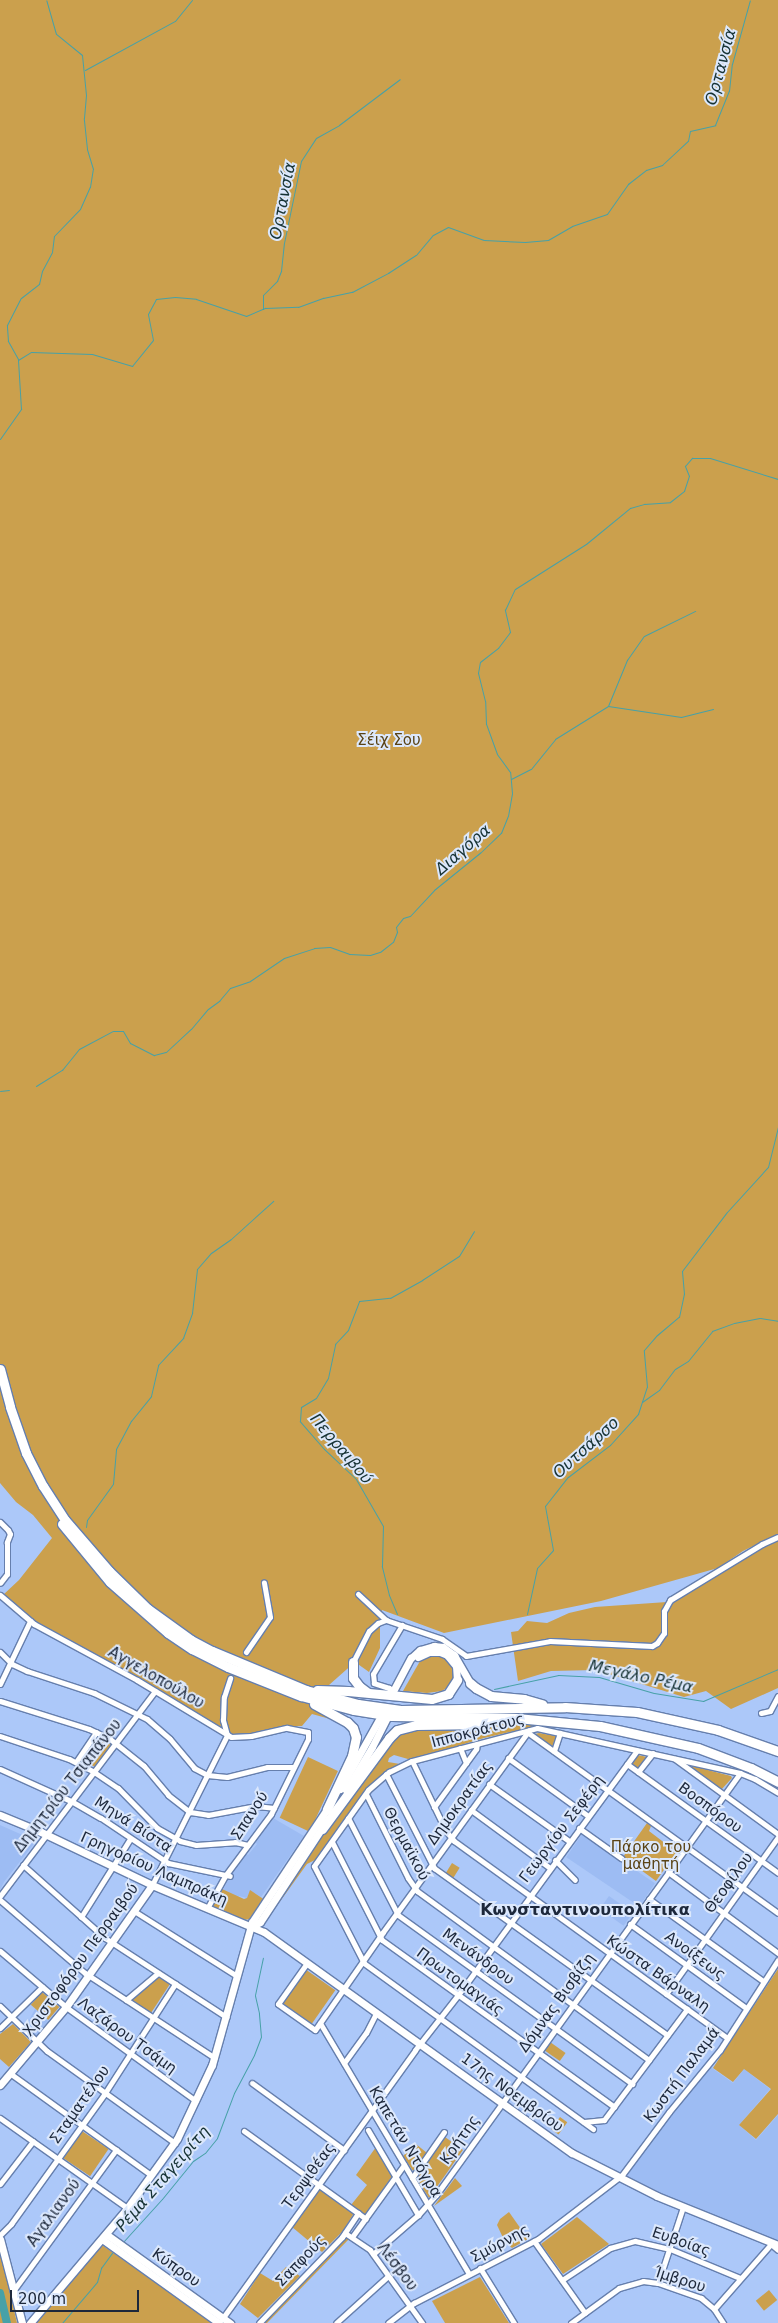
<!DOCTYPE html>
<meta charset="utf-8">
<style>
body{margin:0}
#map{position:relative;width:778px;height:2323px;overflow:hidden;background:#acc8f9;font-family:"DejaVu Sans",sans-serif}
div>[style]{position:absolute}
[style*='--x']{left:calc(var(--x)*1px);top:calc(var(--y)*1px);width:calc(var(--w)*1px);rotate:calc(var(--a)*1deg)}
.built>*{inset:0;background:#9dbcf3;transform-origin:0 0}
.green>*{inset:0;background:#cba04d;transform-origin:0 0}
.stream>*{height:1px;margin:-0.5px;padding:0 0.5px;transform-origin:0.5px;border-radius:0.5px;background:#47a1a7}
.river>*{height:8px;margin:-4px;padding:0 4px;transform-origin:4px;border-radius:4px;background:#47a1a7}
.roads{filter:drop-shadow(1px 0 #667fad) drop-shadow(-1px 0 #667fad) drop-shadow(0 1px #667fad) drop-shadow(0 -1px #667fad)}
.street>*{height:5px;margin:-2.5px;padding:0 2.5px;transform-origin:2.5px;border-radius:2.5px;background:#fff}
.secondary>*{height:7px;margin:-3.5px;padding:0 3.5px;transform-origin:3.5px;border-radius:3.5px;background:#fff}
.highway>*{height:9px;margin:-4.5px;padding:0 4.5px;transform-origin:4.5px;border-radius:4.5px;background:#fff}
span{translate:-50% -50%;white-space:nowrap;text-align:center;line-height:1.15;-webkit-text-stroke:4px #dce8fc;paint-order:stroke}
.park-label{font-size:15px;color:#5a4315}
.street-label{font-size:15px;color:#1d283b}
.water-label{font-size:16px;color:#173335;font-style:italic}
.neighbourhood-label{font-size:16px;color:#1d283b;font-weight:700}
.scale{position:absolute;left:10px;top:2290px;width:129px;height:22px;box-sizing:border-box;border:2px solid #1d283b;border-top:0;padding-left:6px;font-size:15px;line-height:18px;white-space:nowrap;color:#1d283b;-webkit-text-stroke:4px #dce8fc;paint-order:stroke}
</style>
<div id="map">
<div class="built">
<div style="clip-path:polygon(273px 1818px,304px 1836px,261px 1897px,250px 1891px,247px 1898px,239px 1896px,237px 1898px,223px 1890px,230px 1876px,246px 1854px,248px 1855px,257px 1844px,255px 1842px)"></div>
<div style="clip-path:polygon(0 1825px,36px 1841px,4px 1882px,0 1890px)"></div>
<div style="left:582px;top:1834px;width:88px;height:28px;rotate:34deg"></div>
<div style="left:609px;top:1896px;width:29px;height:16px;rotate:35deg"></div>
<div style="clip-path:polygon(35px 2009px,48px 2021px,36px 2036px,26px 2026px)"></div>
<div style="clip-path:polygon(709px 2066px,733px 2083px,744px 2069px,770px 2089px,739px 2125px,756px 2140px,778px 2115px,778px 2244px,624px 2179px,671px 2113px)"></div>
</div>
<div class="green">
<div style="clip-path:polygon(0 0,778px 0,778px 1534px,743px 1551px,718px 1568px,601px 1601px,444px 1633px,382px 1610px,380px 1619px,380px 1648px,369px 1672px,355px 1662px,329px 1685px,313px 1706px,341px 1722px,312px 1714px,302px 1726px,279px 1727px,251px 1734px,231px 1734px,126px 1671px,34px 1621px,3px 1595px,19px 1580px,52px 1538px,33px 1515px,16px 1502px,0 1483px)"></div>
<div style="clip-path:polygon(778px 1541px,778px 1688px,731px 1709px,706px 1691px,684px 1697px,596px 1670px,551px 1671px,518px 1681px,511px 1632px,518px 1631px,527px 1621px,547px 1623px,569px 1613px,595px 1607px,667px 1602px,765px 1545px)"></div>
<div style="clip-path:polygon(430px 1655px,440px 1655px,454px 1666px,454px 1683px,442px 1691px,427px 1693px,403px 1691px,420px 1661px)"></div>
<div style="clip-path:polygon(515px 1722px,540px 1722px,541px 1725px,484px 1738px,421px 1757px,408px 1759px,394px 1755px,389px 1758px,388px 1762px,400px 1764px,380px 1776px,370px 1786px,317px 1859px,307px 1864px,263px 1925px,331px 1819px,391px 1738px,404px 1729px)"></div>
<div style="clip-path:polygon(539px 1733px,556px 1736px,552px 1747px,535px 1734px)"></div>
<div style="clip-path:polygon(96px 1737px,112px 1744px,95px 1767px,81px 1759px)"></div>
<div style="clip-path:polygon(638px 1755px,647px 1757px,638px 1769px,632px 1764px)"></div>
<div style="left:308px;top:1757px;width:33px;height:67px;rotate:25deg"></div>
<div style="clip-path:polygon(692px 1766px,731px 1776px,732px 1778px,721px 1790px,691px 1769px)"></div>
<div style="clip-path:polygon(647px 1823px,651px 1826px,649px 1831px,666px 1844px,668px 1842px,677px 1848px,680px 1847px,656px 1881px,623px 1857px)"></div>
<div style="left:452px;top:1863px;width:9px;height:12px;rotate:32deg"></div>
<div style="clip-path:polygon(222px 1889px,244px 1899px,247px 1898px,250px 1890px,265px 1900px,250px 1919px,244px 1920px,213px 1906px)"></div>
<div style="left:305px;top:1969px;width:37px;height:41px;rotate:35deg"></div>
<div style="clip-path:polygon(778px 1969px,778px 2114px,756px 2139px,739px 2125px,771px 2089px,744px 2069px,733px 2082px,713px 2068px)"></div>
<div style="clip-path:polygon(158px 1977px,170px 1984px,151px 2013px,132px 2000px)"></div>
<div style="left:42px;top:1992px;width:23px;height:17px;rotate:41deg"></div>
<div style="clip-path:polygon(13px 2024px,31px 2042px,9px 2067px,0 2059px,0 2034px)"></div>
<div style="left:550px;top:2042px;width:19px;height:10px;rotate:35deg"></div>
<div style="left:560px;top:2117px;width:9px;height:15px;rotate:36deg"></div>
<div style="left:82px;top:2131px;width:32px;height:33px;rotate:34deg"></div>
<div style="clip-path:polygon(445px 2137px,463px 2150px,429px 2198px,415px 2176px)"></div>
<div style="clip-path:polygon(416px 2144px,427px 2153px,413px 2171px,403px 2156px)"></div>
<div style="clip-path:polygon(376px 2147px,392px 2176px,366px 2215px,351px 2205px,367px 2185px,356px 2175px)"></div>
<div style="clip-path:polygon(455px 2178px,462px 2186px,434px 2206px)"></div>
<div style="clip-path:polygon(319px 2189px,354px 2213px,343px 2231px,322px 2252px,292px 2227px)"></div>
<div style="clip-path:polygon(509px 2212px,528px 2239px,512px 2248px,505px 2242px,497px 2225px,500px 2219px)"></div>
<div style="clip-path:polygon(577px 2217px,609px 2244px,563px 2274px,541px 2244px)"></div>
<div style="clip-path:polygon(345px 2237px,349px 2239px,267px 2323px,262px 2323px)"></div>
<div style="clip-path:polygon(102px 2245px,213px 2323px,36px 2323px)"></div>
<div style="clip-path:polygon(0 2249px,17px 2323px,0 2323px)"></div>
<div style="clip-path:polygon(286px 2267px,300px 2276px,258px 2318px,240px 2304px,260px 2273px,273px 2281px)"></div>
<div style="clip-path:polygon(480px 2277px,509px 2323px,445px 2323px,432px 2301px)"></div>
<div style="left:769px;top:2290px;width:13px;height:17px;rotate:51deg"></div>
</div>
<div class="stream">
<div style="--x:85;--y:70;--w:102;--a:-28.6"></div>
<div style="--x:175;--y:21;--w:27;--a:-51"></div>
<div style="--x:263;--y:309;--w:14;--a:-90"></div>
<div style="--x:263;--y:295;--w:20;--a:-45"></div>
<div style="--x:277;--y:281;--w:11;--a:-68"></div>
<div style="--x:281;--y:271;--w:28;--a:-84"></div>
<div style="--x:284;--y:243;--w:84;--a:-78.3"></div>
<div style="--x:301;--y:161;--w:27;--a:-57"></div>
<div style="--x:316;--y:138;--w:26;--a:-29"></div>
<div style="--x:339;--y:125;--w:76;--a:-37"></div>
<div style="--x:18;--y:359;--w:21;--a:-119"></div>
<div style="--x:8;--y:341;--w:16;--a:-94"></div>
<div style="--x:7;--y:325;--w:30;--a:-63"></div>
<div style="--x:21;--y:298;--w:23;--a:-38"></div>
<div style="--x:39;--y:284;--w:13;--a:-77"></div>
<div style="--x:42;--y:271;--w:21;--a:-62"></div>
<div style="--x:52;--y:252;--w:16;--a:-83"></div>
<div style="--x:54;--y:236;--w:37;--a:-46"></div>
<div style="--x:80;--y:209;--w:24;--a:-66"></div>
<div style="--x:90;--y:187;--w:18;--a:-81"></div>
<div style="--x:93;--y:169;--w:21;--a:-107"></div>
<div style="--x:87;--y:149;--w:31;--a:-96"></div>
<div style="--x:84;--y:118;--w:23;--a:-85"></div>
<div style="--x:86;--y:95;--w:40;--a:-95.7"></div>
<div style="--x:82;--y:55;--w:33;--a:-141"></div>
<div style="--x:56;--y:34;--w:35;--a:-106"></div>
<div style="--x:0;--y:439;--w:37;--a:-55"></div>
<div style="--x:21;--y:409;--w:49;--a:-93.5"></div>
<div style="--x:18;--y:360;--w:15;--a:-32"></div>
<div style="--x:31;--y:352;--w:61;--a:1.9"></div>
<div style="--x:92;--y:354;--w:42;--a:16.7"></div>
<div style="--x:132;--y:366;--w:33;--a:-51"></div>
<div style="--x:153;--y:340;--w:26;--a:-101"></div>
<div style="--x:148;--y:314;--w:17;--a:-62"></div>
<div style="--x:156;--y:299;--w:19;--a:-6"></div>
<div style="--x:175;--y:297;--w:21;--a:5"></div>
<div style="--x:196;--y:299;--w:53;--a:18.8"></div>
<div style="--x:246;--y:316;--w:21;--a:-23"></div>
<div style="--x:265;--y:308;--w:33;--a:-2"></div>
<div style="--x:298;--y:307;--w:27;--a:-20"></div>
<div style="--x:323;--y:298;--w:30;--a:-12"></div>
<div style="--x:352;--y:292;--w:41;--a:-27.8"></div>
<div style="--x:388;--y:273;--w:33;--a:-33"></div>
<div style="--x:416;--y:255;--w:26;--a:-50"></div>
<div style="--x:433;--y:235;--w:17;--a:-28"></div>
<div style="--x:448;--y:227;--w:38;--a:20"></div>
<div style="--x:484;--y:240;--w:41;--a:2.8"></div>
<div style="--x:525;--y:242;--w:23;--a:-5"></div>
<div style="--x:548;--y:240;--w:28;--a:-30"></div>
<div style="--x:572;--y:226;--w:37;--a:-19"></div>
<div style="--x:607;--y:214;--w:37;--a:-55"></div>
<div style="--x:628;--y:184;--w:23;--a:-38"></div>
<div style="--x:646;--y:170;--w:17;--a:-17"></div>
<div style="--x:662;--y:165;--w:35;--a:-43"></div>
<div style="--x:688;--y:141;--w:10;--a:-79"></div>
<div style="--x:690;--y:131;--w:26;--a:-13"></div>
<div style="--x:715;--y:125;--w:37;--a:-68"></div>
<div style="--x:729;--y:91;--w:27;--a:-84"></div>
<div style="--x:732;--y:64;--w:66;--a:-74.3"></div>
<div style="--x:608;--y:706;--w:74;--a:8.6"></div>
<div style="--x:681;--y:717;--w:33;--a:-14"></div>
<div style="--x:511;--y:779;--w:22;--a:-27"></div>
<div style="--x:531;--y:769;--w:38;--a:-51"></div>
<div style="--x:555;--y:739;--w:62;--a:-31.9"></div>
<div style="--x:608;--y:706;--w:50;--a:-67.6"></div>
<div style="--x:627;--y:660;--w:29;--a:-55"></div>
<div style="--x:644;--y:636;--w:57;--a:-26.1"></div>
<div style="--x:36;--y:1086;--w:31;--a:-32"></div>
<div style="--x:62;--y:1070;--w:27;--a:-51"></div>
<div style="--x:79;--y:1049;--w:38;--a:-28"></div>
<div style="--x:113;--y:1031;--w:10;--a:0"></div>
<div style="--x:123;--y:1031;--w:14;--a:60"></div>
<div style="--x:130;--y:1043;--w:27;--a:27"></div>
<div style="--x:154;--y:1055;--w:12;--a:-14"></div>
<div style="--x:166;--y:1052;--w:34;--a:-43"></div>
<div style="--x:191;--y:1029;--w:26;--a:-50"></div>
<div style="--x:208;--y:1009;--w:14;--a:-36"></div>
<div style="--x:219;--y:1001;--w:17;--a:-50"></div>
<div style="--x:230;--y:988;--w:21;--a:-19"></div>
<div style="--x:250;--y:981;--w:41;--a:-34.1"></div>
<div style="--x:284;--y:958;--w:32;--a:-18"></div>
<div style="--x:314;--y:948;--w:16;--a:-4"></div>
<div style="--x:330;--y:947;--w:20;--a:20"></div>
<div style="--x:349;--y:954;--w:21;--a:3"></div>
<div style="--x:370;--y:955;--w:10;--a:-17"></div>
<div style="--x:380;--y:952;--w:16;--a:-38"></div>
<div style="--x:393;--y:942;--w:11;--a:-68"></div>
<div style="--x:397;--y:932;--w:5;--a:-101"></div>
<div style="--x:396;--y:927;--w:11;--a:-52"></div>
<div style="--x:403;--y:918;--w:7;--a:-16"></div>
<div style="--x:410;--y:916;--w:35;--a:-47"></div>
<div style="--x:434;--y:890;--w:60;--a:-39"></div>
<div style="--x:481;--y:852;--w:28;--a:-44"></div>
<div style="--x:501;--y:833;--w:18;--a:-68"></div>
<div style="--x:508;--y:816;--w:23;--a:-80"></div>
<div style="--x:512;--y:793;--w:21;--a:-95"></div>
<div style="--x:510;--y:772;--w:22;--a:-126"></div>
<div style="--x:497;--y:754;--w:32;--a:-110"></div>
<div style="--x:486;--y:724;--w:23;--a:-92"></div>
<div style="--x:485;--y:701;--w:29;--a:-104"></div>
<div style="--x:478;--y:673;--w:11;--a:-80"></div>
<div style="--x:480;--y:662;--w:23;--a:-38"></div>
<div style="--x:498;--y:648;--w:20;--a:-53"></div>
<div style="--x:510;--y:632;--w:23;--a:-103"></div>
<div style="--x:505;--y:610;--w:23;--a:-65"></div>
<div style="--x:515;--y:589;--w:84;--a:-32.4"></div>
<div style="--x:586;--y:544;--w:57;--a:-39.3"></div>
<div style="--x:630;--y:508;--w:15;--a:-16"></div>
<div style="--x:644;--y:504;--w:26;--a:-4"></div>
<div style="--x:670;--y:502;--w:18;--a:-38"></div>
<div style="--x:684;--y:491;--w:16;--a:-72"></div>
<div style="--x:689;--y:476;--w:11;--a:-112"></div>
<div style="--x:685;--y:466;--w:11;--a:-49"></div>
<div style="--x:692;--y:458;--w:18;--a:0"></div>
<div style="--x:710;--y:458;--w:71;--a:17.2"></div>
<div style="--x:0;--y:1091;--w:9;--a:-6"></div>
<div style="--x:642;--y:1402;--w:21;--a:-35"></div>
<div style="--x:659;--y:1390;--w:26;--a:-53"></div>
<div style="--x:675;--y:1369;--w:15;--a:-32"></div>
<div style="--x:688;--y:1361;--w:38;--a:-51"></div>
<div style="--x:712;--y:1331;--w:23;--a:-20"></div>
<div style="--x:734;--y:1323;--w:26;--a:-11"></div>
<div style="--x:760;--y:1318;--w:18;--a:9"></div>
<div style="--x:86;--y:1527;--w:7;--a:-82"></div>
<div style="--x:87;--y:1520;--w:44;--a:-54.2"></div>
<div style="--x:113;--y:1484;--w:35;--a:-85"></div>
<div style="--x:116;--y:1449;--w:32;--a:-62"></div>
<div style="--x:131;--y:1421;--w:32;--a:-51"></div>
<div style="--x:151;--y:1396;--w:32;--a:-77"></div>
<div style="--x:158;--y:1365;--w:37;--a:-47"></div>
<div style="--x:183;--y:1338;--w:27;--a:-70"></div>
<div style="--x:192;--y:1313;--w:44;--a:-83.5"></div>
<div style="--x:197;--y:1269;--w:21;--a:-49"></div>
<div style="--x:211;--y:1253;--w:24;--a:-35"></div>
<div style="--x:231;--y:1239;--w:57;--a:-42.1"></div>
<div style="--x:397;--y:1614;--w:21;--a:-113"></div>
<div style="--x:389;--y:1595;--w:30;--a:-104"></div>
<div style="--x:382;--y:1566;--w:40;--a:-88.6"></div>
<div style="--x:383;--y:1526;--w:54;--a:-119.9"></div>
<div style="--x:356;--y:1479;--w:44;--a:-136.8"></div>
<div style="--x:324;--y:1449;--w:37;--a:-131"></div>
<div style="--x:300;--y:1421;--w:14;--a:-86"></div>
<div style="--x:301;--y:1407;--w:17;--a:-31"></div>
<div style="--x:316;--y:1398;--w:23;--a:-59"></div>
<div style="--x:328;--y:1378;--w:35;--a:-78"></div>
<div style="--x:335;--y:1344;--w:19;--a:-47"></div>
<div style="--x:348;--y:1330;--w:31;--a:-69"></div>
<div style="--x:359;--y:1301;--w:31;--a:-6"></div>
<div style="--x:390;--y:1298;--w:37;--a:-29"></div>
<div style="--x:422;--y:1280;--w:44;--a:-33"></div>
<div style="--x:459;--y:1256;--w:29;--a:-59"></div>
<div style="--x:527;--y:1614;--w:47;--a:-77.7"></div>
<div style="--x:537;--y:1568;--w:24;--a:-48"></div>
<div style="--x:553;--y:1550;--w:45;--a:-100.3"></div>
<div style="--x:545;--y:1506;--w:37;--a:-52"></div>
<div style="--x:568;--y:1477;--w:53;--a:-37.3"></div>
<div style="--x:610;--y:1445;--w:42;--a:-47.9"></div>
<div style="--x:638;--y:1414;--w:28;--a:-72"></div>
<div style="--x:647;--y:1387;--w:37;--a:-95"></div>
<div style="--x:644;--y:1350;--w:18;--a:-49"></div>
<div style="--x:656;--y:1336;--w:30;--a:-40"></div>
<div style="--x:679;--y:1317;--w:24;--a:-78"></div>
<div style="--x:684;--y:1294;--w:23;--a:-95"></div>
<div style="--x:682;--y:1271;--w:74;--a:-52.7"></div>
<div style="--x:727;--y:1212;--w:61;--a:-47.7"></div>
<div style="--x:768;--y:1167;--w:41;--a:-76"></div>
<div style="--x:494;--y:1689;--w:66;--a:-12.3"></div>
<div style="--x:558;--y:1675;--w:41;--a:2.8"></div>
<div style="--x:599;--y:1677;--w:57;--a:16.2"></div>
<div style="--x:654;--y:1693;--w:50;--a:9.3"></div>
<div style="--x:703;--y:1701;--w:82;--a:-23.1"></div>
<div style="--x:123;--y:2242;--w:58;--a:-47.8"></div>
<div style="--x:162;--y:2199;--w:49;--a:-50.8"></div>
<div style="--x:193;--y:2161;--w:14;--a:-34"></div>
<div style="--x:205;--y:2153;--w:19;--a:-51"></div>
<div style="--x:217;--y:2138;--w:48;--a:-69.3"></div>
<div style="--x:234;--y:2093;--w:43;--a:-62.2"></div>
<div style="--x:254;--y:2055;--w:19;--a:-69"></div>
<div style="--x:261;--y:2037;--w:24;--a:-95"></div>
<div style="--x:259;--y:2013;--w:18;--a:-103"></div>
<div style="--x:255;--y:1995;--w:38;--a:-78"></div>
<div style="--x:62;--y:2323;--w:54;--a:-49.5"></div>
<div style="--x:97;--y:2282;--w:15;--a:-74"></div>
<div style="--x:101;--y:2268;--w:19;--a:-54"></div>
<div style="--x:643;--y:2323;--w:15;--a:0"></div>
</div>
<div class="river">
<div style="--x:0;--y:2293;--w:31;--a:77"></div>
</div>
<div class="roads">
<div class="street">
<div style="--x:0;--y:1522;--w:11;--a:45"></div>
<div style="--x:8;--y:1530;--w:4;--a:63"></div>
<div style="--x:10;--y:1534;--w:9;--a:111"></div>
<div style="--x:7;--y:1542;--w:32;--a:90"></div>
<div style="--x:7;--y:1574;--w:11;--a:128"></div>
<div style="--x:358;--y:1594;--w:38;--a:43"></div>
<div style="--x:386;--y:1620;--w:59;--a:18.7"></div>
<div style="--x:442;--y:1639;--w:29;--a:35"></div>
<div style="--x:466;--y:1656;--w:85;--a:-10.1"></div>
<div style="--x:550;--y:1641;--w:102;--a:2.8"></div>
<div style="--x:652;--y:1646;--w:6;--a:-31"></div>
<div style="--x:657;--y:1643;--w:12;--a:-55"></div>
<div style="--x:664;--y:1633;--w:22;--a:-90"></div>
<div style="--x:664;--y:1611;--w:13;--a:-61"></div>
<div style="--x:670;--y:1600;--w:108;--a:-31.3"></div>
<div style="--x:762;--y:1544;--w:17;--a:-24"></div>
<div style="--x:0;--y:1595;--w:45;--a:40.5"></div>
<div style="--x:34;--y:1624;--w:117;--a:28.5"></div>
<div style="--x:137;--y:1680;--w:110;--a:31.2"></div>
<div style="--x:231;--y:1737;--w:20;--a:-3"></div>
<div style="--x:251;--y:1736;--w:37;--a:-13"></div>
<div style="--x:287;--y:1728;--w:21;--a:11"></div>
<div style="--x:308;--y:1732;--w:7;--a:90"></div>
<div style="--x:308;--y:1739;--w:84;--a:116.3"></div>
<div style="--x:271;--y:1814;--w:77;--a:126.6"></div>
<div style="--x:225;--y:1876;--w:37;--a:119"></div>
<div style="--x:0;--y:1652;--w:17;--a:45"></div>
<div style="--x:12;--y:1664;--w:17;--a:25"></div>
<div style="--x:27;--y:1671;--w:71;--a:18.2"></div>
<div style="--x:94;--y:1693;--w:59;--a:26.1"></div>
<div style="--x:147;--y:1719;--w:30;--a:41"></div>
<div style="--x:170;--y:1739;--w:38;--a:50"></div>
<div style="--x:194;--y:1768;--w:15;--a:28"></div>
<div style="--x:207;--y:1775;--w:20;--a:6"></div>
<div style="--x:227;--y:1777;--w:41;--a:-14"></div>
<div style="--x:267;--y:1767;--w:25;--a:0"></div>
<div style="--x:246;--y:1652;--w:42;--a:-55.6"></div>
<div style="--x:270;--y:1617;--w:35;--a:-100"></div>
<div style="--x:353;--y:1662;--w:35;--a:-63"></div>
<div style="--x:369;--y:1631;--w:12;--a:-42"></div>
<div style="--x:378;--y:1623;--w:9;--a:-21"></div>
<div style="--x:0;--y:1684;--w:70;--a:-64.5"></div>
<div style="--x:392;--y:1693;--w:6;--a:-121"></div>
<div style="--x:389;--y:1688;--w:16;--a:-162"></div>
<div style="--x:374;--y:1683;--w:9;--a:-96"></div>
<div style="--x:373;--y:1674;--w:57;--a:-59.4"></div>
<div style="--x:0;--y:1701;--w:93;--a:17.5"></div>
<div style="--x:89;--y:1729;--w:23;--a:25"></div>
<div style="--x:110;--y:1739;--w:43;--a:38.5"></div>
<div style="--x:144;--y:1766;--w:38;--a:50"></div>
<div style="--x:168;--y:1795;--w:28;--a:38"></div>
<div style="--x:190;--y:1812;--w:18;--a:9"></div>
<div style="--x:208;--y:1815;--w:49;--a:-10.6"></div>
<div style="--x:256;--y:1806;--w:18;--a:6"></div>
<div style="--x:761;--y:1713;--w:9;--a:-13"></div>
<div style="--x:770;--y:1711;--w:17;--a:-62"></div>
<div style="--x:527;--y:1732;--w:309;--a:35.8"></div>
<div style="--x:0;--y:1736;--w:73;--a:18.4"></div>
<div style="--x:69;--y:1759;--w:28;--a:27"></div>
<div style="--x:94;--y:1772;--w:29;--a:34"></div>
<div style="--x:118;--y:1788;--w:56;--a:45.7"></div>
<div style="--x:157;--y:1828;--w:26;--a:29"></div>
<div style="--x:180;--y:1841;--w:16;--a:14"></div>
<div style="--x:196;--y:1845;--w:39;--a:-4"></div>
<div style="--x:235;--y:1842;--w:13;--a:13"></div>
<div style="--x:460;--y:1748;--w:16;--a:68"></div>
<div style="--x:554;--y:1751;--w:19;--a:-72"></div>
<div style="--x:508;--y:1758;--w:99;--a:35.9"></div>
<div style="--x:675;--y:1759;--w:127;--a:36.1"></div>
<div style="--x:412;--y:1761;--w:78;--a:64.1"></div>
<div style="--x:446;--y:1831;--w:13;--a:51"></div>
<div style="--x:454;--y:1841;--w:337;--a:35.8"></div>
<div style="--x:76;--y:1762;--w:36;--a:-56"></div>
<div style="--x:627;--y:1764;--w:186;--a:35.8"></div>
<div style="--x:0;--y:1769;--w:78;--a:24.3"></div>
<div style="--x:71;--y:1801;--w:34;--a:30"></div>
<div style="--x:101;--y:1818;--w:81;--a:33.9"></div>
<div style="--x:168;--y:1863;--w:63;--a:11.8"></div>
<div style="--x:638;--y:1772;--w:24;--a:-52"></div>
<div style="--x:386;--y:1774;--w:106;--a:62.9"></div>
<div style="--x:434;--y:1868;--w:287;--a:35.6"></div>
<div style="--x:489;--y:1784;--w:98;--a:35.5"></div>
<div style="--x:366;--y:1794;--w:94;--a:63.4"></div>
<div style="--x:408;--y:1878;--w:16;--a:55"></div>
<div style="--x:417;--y:1891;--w:287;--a:36.1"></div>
<div style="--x:434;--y:1807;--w:72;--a:-54.1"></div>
<div style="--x:476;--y:1749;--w:5;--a:-79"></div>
<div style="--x:471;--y:1810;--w:98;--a:36.3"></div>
<div style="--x:348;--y:1818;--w:109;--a:62.7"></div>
<div style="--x:398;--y:1915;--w:289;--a:35.8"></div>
<div style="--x:579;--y:1828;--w:52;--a:35.5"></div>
<div style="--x:332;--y:1842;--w:110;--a:63"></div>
<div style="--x:382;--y:1940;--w:286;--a:35.7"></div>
<div style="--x:555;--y:1860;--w:28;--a:45"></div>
<div style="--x:23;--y:1865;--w:110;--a:41.7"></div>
<div style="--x:105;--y:1938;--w:145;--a:33.1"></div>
<div style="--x:668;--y:1872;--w:137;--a:36.4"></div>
<div style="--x:152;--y:1885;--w:168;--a:-63.4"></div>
<div style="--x:227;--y:1735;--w:16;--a:-105"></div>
<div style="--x:223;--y:1720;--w:23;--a:-88"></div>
<div style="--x:224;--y:1697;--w:20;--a:-72"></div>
<div style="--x:0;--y:1896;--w:257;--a:-52.9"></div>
<div style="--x:649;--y:1899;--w:140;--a:35.7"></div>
<div style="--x:0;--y:1900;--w:112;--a:40.7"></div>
<div style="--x:85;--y:1973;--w:155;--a:33.2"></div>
<div style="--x:134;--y:1911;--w:122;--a:32.3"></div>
<div style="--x:81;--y:1917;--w:92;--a:-57.9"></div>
<div style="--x:630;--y:1924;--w:143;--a:35.9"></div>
<div style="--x:0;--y:1951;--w:87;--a:40.3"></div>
<div style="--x:66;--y:2007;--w:160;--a:35.9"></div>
<div style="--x:307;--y:1963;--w:50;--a:125.3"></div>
<div style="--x:278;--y:2004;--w:45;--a:35.1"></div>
<div style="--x:315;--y:2030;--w:119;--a:-55.2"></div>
<div style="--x:383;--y:1932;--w:249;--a:-54.1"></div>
<div style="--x:666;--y:1994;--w:193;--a:-54.5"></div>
<div style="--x:126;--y:2000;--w:42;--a:-40.2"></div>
<div style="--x:0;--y:2006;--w:65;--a:43.8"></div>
<div style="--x:47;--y:2051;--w:158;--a:35.7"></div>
<div style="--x:320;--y:2023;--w:292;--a:59.3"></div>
<div style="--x:0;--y:2028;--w:59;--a:-44.3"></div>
<div style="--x:344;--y:2063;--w:37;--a:-54"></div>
<div style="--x:366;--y:2033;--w:22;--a:-63"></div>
<div style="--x:11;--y:2074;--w:173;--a:35.8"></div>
<div style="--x:252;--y:2083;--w:114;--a:36.1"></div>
<div style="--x:0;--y:2118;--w:156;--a:35.3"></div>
<div style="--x:584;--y:2122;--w:20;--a:-6"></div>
<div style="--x:604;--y:2120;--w:139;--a:-53.2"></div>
<div style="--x:593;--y:2129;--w:283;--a:-144.1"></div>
<div style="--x:364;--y:1963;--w:109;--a:-117.3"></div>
<div style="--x:314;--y:1866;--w:93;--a:-54.6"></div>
<div style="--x:368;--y:1790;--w:28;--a:-41"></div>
<div style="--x:389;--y:1772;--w:25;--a:-26"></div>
<div style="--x:412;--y:1761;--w:129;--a:-14.8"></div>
<div style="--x:537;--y:1728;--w:208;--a:12.5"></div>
<div style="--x:740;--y:1773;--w:16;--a:22"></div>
<div style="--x:755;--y:1779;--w:27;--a:31"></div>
<div style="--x:368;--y:2130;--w:99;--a:59.5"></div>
<div style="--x:244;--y:2131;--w:150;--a:35.8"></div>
<div style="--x:412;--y:2178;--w:56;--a:-55.2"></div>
<div style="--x:0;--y:2184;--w:54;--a:-52.5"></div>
<div style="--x:345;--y:2233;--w:30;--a:34"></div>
<div style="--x:370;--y:2250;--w:90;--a:54.5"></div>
<div style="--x:0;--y:2235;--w:16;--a:-45"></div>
<div style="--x:11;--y:2224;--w:161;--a:-54.3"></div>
<div style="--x:105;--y:2093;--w:130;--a:-57.3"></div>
<div style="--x:352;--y:2237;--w:89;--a:-54.2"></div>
<div style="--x:534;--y:2241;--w:88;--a:54.7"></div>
<div style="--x:373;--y:2254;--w:60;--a:-40.9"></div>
<div style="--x:418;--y:2215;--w:27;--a:-48"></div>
<div style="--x:436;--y:2195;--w:520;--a:-54.23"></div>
<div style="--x:480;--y:2268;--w:65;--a:58.3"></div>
<div style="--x:562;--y:2280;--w:58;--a:-33.7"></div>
<div style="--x:610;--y:2248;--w:26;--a:-16"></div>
<div style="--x:635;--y:2241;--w:36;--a:13"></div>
<div style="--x:670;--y:2249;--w:76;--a:22.5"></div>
<div style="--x:658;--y:2283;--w:80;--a:-71.8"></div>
<div style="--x:13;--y:2291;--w:175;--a:-53.9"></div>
<div style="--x:714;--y:2309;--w:86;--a:-48.8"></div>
<div style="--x:771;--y:2244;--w:9;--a:41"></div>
<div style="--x:222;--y:2319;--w:331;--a:-54.3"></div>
<div style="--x:415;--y:2050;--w:70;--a:-52"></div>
<div style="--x:458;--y:1995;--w:303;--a:-53.8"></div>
<div style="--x:259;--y:2323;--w:120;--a:-46"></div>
<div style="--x:342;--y:2237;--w:29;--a:-56"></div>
<div style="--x:336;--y:2323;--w:70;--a:-42.1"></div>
<div style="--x:388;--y:2323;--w:33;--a:-38"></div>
<div style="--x:414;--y:2303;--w:140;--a:-27.3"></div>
<div style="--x:538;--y:2239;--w:106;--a:-37.3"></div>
<div style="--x:622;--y:2175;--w:79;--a:-53.3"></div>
<div style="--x:669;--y:2112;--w:80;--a:-50.6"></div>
<div style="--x:720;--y:2050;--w:107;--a:-57.2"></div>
<div style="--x:571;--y:2323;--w:59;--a:-36.1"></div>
<div style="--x:619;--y:2288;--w:25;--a:-16"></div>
<div style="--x:643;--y:2281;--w:15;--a:8"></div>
<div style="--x:658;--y:2283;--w:46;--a:19.2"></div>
<div style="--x:701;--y:2298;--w:17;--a:40"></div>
<div style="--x:714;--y:2309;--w:17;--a:57"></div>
</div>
<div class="secondary">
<div style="--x:418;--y:1657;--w:12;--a:-24"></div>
<div style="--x:429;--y:1652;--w:11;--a:0"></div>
<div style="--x:440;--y:1652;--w:8;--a:23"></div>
<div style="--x:447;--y:1655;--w:14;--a:51"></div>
<div style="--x:456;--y:1666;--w:14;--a:86"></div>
<div style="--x:392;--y:1693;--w:40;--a:-62"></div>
<div style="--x:411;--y:1658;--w:12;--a:-42"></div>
<div style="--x:420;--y:1650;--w:15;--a:-16"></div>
<div style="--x:434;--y:1646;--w:9;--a:6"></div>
<div style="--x:443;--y:1647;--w:14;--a:36"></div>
<div style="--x:454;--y:1655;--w:32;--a:60"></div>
<div style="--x:340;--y:1789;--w:84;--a:-60.7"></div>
<div style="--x:346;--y:1790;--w:50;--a:-58.8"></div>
<div style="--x:372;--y:1747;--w:34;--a:-63"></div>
<div style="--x:0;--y:1815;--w:44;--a:22.5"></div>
<div style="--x:41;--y:1832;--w:123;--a:25.5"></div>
<div style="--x:152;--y:1885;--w:121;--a:22.8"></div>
<div style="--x:264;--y:1932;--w:379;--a:35.7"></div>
<div style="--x:572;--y:2153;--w:95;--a:26.8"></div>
<div style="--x:657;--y:2196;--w:131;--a:22"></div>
<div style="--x:251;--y:1927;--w:10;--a:-29"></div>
<div style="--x:260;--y:1922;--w:116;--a:-56.6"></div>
<div style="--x:0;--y:2085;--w:102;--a:-49.8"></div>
<div style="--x:66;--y:2007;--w:149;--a:-54.8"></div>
<div style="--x:106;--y:2234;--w:153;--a:35.7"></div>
<div style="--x:0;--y:2239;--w:87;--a:75.3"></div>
<div style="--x:102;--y:2239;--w:144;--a:35.7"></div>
<div style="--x:30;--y:2323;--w:147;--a:-49.7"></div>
<div style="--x:125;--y:2211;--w:89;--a:-54.2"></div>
<div style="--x:177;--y:2139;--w:82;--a:-64.7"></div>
<div style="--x:212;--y:2065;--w:148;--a:-74.4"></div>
<div style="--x:252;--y:1922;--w:139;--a:-56.4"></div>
</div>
<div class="highway">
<div style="--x:0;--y:1369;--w:39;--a:75"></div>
<div style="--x:10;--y:1407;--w:49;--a:70.8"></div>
<div style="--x:26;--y:1453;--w:37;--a:63"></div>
<div style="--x:43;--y:1486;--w:40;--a:57.1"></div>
<div style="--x:65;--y:1520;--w:67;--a:49.2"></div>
<div style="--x:109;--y:1571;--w:54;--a:44.3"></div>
<div style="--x:148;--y:1609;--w:53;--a:35.8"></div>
<div style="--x:191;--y:1640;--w:24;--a:28"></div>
<div style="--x:212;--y:1651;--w:102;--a:22.5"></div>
<div style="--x:306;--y:1690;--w:54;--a:15.1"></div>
<div style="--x:358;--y:1704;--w:43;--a:7.9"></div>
<div style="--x:401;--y:1710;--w:164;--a:-1"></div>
<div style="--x:565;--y:1707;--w:72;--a:4"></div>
<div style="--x:637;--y:1712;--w:83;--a:12.5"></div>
<div style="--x:718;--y:1730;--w:64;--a:19.3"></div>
<div style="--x:62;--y:1524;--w:75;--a:50.4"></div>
<div style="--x:110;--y:1582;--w:77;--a:41.3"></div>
<div style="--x:168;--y:1633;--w:29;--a:34"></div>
<div style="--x:192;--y:1649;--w:40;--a:26.6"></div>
<div style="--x:228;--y:1667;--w:79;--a:21.7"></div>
<div style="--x:301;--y:1696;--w:55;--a:14.8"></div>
<div style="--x:354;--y:1710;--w:38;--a:9"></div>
<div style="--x:392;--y:1716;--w:125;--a:0.9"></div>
<div style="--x:517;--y:1718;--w:83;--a:5.5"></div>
<div style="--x:600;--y:1726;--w:100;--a:12.7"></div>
<div style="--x:698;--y:1748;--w:57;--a:20.7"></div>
<div style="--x:751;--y:1768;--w:30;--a:27"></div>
<div style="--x:353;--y:1662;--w:16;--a:90"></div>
<div style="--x:353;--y:1678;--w:10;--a:53"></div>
<div style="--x:359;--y:1686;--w:10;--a:37"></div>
<div style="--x:470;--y:1683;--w:8;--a:40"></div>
<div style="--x:476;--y:1688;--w:17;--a:28"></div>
<div style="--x:491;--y:1696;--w:33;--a:5"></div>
<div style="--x:524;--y:1699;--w:19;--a:16"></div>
<div style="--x:317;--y:1690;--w:31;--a:2"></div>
<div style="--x:348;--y:1691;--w:84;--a:5.4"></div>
<div style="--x:432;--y:1699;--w:17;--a:-17"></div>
<div style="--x:448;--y:1694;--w:17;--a:-57"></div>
<div style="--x:314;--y:1704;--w:38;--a:29"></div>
<div style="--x:347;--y:1722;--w:8;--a:45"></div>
<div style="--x:353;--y:1728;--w:9;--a:72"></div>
<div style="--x:356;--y:1737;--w:19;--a:102"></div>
<div style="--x:352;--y:1756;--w:59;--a:115.3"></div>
<div style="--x:322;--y:1829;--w:113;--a:-53.6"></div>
<div style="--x:389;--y:1738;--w:11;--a:-45"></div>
<div style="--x:397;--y:1730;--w:20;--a:-15"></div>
<div style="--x:416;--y:1725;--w:69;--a:-0.8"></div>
</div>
</div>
<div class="park-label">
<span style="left:389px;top:741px">Σέιχ Σου</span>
<span style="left:651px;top:1856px">Πάρκο του<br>μαθητή</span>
</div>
<div class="street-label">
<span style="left:156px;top:1678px;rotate:30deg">Αγγελοπούλου</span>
<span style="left:478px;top:1731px;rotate:-15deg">Ιπποκράτους</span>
<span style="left:68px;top:1786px;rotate:-52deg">Δημητρίου Τσιαπάνου</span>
<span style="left:460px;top:1803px;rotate:-54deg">Δημοκρατίας</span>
<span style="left:710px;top:1808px;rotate:36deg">Βοσπόρου</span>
<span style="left:250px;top:1816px;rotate:-57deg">Σπανού</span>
<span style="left:133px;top:1825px;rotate:33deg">Μηνά Βίστα</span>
<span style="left:562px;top:1829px;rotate:-53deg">Γεωργίου Σεφέρη</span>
<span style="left:406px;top:1844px;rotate:62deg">Θερμαϊκού</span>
<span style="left:154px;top:1869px;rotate:24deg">Γρηγορίου Λαμπράκη</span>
<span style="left:729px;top:1883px;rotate:-54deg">Θεοφίλου</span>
<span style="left:695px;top:1956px;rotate:36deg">Ανοίξεως</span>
<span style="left:478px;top:1957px;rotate:36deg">Μενάνδρου</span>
<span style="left:81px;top:1960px;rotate:-54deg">Χριστοφόρου Περραιβού</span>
<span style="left:658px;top:1974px;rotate:35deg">Κώστα Βάρναλη</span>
<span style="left:460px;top:1982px;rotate:36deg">Πρωτομαγιάς</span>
<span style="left:557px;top:2003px;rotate:-54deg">Δόμνας Βισβίζη</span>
<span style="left:127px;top:2036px;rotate:36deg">Λαζάρου Τσάμη</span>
<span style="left:682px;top:2075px;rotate:-53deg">Κωστή Παλαμά</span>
<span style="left:512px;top:2093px;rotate:36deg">17ης Νοεμβρίου</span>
<span style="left:80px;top:2105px;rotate:-55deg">Σταματέλου</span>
<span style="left:460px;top:2140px;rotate:-55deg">Κρήτης</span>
<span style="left:405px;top:2142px;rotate:59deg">Καπετάν Ντόγρα</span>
<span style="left:309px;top:2176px;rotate:-54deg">Τερψιθέας</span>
<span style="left:54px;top:2213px;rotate:-54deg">Αγαλιανού</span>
<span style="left:681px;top:2242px;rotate:19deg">Ευβοίας</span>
<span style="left:500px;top:2244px;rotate:-28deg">Σμύρνης</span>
<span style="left:301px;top:2261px;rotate:-46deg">Σαπφούς</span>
<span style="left:397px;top:2267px;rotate:53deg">Λέσβου</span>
<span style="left:176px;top:2268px;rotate:35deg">Κύπρου</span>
<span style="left:680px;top:2280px;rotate:18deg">Ίμβρου</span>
</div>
<div class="water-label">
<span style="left:721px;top:67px;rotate:-75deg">Ορτανσία</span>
<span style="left:283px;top:201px;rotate:-79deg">Ορτανσία</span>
<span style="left:463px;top:850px;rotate:-41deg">Διαγόρα</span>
<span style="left:586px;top:1448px;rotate:-42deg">Ουτσάρσο</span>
<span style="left:341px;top:1449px;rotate:50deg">Περραιβού</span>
<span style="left:641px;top:1677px;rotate:12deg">Μεγάλο Ρέμα</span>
<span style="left:163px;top:2179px;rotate:-49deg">Ρέμα Σταγειρίτη</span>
</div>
<div class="neighbourhood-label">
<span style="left:585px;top:1910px">Κωνσταντινουπολίτικα</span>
</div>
<div class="scale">200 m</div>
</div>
